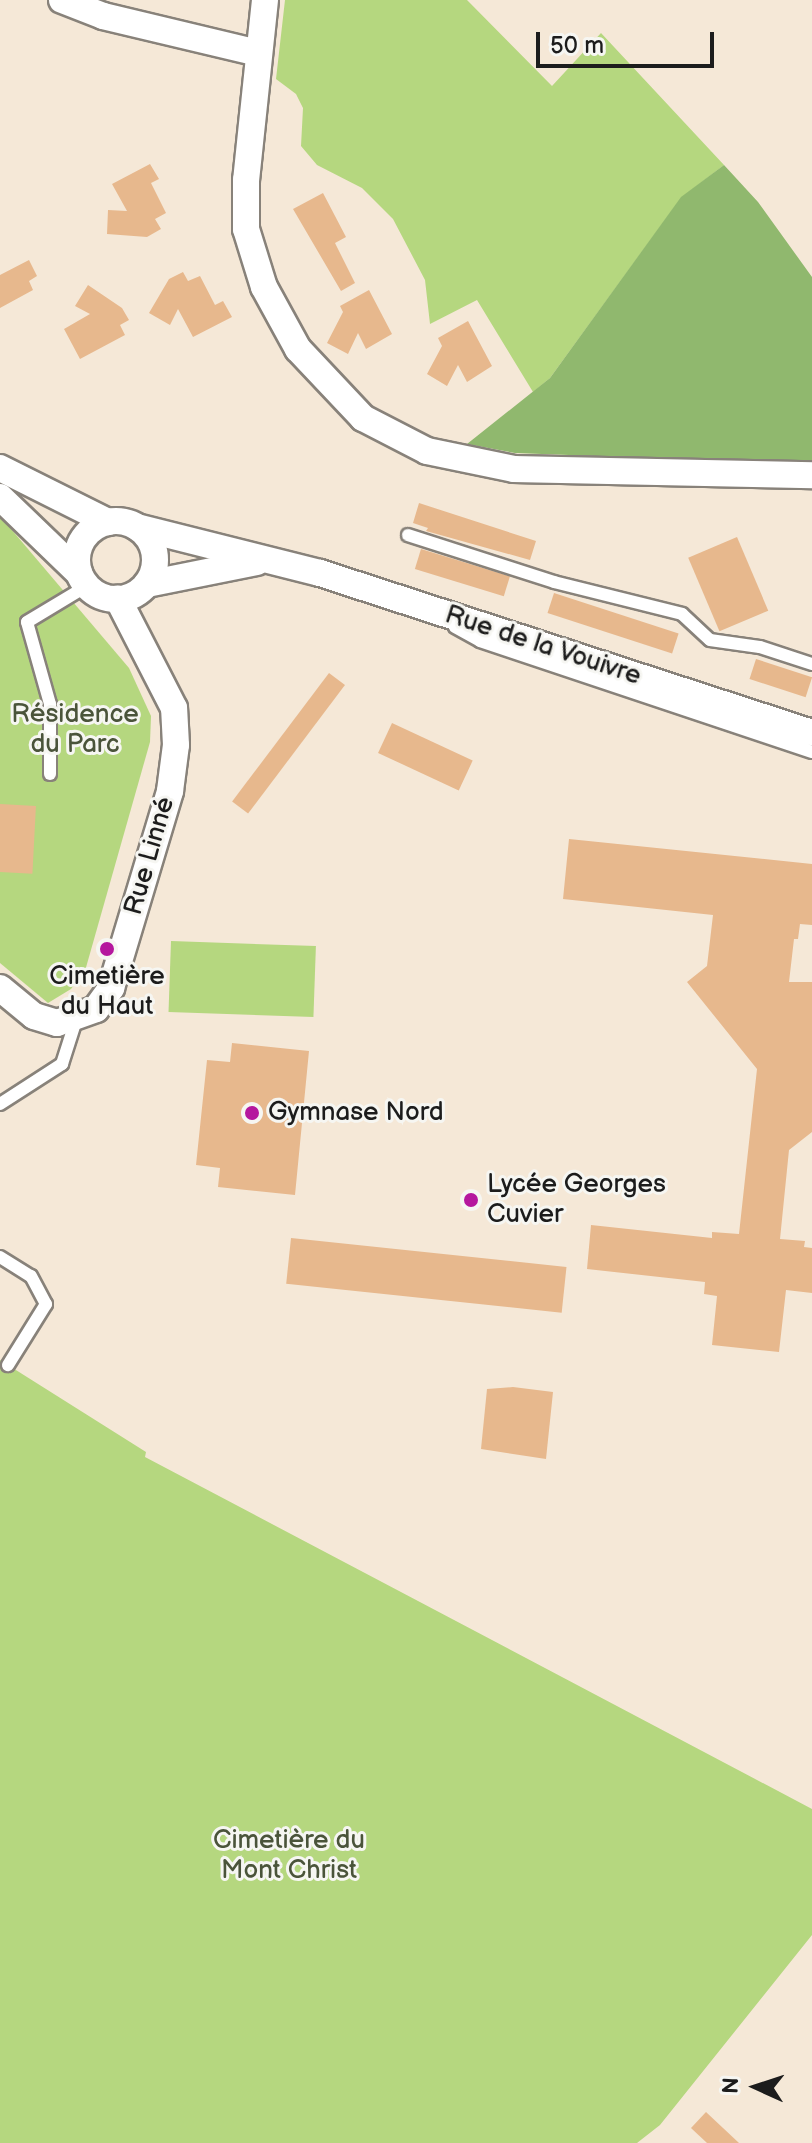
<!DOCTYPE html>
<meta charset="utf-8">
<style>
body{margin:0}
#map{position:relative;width:812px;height:2143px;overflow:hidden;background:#f5e8d7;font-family:"Balsamiq Sans",sans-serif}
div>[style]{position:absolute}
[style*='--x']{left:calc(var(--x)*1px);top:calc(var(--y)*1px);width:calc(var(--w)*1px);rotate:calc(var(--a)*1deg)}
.green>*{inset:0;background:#b5d77f;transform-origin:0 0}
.forest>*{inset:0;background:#90b86e}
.building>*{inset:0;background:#e7b88d;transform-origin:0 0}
.roads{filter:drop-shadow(2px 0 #88827a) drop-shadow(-2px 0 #88827a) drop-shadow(0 2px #88827a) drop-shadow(0 -2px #88827a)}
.service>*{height:12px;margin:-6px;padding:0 6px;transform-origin:6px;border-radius:6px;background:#fff}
.minor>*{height:26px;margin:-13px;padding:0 13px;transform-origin:13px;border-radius:13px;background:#fff}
.minor>.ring{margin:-13px;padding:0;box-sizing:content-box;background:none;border:26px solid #fff;border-radius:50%}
.dots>*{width:22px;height:22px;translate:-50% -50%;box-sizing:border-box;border:4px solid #f6f6f2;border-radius:50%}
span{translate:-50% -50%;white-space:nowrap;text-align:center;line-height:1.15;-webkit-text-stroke:6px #f6f6f2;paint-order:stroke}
.street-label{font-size:26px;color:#1c1c1c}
.park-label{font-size:26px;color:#4a543a}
.poi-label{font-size:26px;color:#1c1c1c}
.left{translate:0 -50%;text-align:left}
.north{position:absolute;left:716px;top:2047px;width:80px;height:80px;-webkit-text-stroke:6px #f6f6f2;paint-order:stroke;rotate:273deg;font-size:22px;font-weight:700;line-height:32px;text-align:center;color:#1c1c1c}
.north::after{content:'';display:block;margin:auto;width:28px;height:36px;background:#1c1c1c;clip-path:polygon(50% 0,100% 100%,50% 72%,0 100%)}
.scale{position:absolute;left:536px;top:32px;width:178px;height:36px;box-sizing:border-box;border:4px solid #1c1c1c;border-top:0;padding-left:10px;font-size:24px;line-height:28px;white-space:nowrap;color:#1c1c1c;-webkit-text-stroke:6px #f6f6f2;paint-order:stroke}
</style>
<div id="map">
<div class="green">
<div style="clip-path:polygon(285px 0,467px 0,552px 86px,601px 33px,724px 165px,681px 198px,550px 378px,533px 392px,477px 300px,430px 324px,425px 280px,393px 219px,362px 188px,317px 165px,301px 146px,303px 108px,296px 94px,276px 79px)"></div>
<div style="clip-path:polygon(0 516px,129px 668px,151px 716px,150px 742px,85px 971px,71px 989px,48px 1003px,0 963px)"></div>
<div style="left:171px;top:941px;width:145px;height:71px;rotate:2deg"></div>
<div style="clip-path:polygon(0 1360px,146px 1452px,145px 1457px,812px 1809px,812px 1935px,660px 2125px,637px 2143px,0 2143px)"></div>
</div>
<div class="forest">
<div style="clip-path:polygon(724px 165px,758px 202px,812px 277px,812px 464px,515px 453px,467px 444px,550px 378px,681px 197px)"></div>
</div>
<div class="building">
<div style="clip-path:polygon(150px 164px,159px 179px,151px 183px,166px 213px,155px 219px,161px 229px,147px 237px,107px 234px,108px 210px,127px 211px,112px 184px)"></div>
<div style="clip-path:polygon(323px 193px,346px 237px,335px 243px,355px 283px,341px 291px,293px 209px)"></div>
<div style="clip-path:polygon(29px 260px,37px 276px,29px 281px,33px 290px,0 308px,0 275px)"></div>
<div style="clip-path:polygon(183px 272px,188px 281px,200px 276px,215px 305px,223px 301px,232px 317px,193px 337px,178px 309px,170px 325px,149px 313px,169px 279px)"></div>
<div style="clip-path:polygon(88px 285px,122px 308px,129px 320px,120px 325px,125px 335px,80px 359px,64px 329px,90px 314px,75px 306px)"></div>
<div style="clip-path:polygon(369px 290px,392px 334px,366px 349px,358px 333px,348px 354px,327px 343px,343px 312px,340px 306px)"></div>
<div style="clip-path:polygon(468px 321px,492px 366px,467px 382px,458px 365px,447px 386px,427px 374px,442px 346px,438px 338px)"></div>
<div style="clip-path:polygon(419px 503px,536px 541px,530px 560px,426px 531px,428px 528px,413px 523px)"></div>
<div style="left:737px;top:537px;width:80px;height:53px;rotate:67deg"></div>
<div style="left:421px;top:549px;width:93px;height:21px;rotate:17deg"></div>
<div style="left:554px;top:593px;width:131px;height:21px;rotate:18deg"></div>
<div style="left:756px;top:659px;width:59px;height:21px;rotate:18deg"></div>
<div style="left:329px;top:673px;width:20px;height:161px;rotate:37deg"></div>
<div style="left:392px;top:723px;width:89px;height:33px;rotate:25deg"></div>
<div style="left:0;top:804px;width:36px;height:68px;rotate:3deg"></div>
<div style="clip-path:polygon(569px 839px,812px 864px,812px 925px,800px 924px,798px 939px,794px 939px,789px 982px,812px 982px,812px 1132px,789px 1150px,780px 1239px,805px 1241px,804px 1247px,812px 1248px,812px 1293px,786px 1290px,779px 1352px,712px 1345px,717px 1296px,704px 1294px,705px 1282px,587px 1269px,591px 1225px,712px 1238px,712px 1232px,739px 1234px,757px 1069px,687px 982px,707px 966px,713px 915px,563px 899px)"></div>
<div style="clip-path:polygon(232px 1043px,309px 1051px,295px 1195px,218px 1187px,220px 1168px,196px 1165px,207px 1060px,230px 1062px)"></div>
<div style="left:291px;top:1238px;width:277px;height:46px;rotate:6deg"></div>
<div style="clip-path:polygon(513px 1387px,553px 1392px,546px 1459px,481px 1449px,487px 1389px)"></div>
<div style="clip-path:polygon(706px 2112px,739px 2143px,707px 2143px,691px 2128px)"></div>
</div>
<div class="roads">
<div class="service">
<div style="--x:408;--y:535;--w:153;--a:17.8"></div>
<div style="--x:554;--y:582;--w:132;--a:14"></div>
<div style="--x:682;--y:614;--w:38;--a:43"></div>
<div style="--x:710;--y:640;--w:50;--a:8"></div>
<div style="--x:760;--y:647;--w:55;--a:18.1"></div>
<div style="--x:455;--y:627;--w:29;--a:29"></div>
<div style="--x:480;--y:641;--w:350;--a:18.5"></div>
<div style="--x:50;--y:774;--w:70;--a:-90"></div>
<div style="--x:50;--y:704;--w:85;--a:-105.7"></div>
<div style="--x:27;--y:622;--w:70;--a:-31"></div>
<div style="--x:0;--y:1104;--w:74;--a:-32.8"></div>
<div style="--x:62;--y:1064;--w:46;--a:-72.3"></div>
<div style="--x:0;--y:1257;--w:36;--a:32"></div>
<div style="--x:31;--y:1276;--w:32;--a:62"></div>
<div style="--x:46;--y:1304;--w:72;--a:121.9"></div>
</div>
<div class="minor">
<div style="--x:62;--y:0;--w:44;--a:21.3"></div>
<div style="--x:103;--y:16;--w:159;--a:13.4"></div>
<div style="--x:265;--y:0;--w:181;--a:96"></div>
<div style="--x:246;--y:180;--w:49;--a:90"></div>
<div style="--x:246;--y:229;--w:61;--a:72.8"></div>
<div style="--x:264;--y:287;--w:71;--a:61.3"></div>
<div style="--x:298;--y:349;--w:95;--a:46.7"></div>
<div style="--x:363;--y:418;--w:72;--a:27.3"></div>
<div style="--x:427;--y:451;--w:89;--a:11.7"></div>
<div style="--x:514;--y:469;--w:298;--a:1.2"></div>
<div style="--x:0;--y:468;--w:121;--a:26.6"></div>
<div style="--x:0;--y:497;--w:110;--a:43.9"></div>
<div class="ring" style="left:77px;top:521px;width:52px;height:52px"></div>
<div style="--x:137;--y:527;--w:189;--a:14.1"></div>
<div style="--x:320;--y:573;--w:517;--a:18.01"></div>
<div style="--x:147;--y:584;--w:112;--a:-11.3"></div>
<div style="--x:0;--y:988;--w:44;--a:39.5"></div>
<div style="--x:34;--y:1016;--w:24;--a:17"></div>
<div style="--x:57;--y:1023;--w:41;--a:-19.7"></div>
<div style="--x:96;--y:1009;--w:26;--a:-54"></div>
<div style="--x:111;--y:988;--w:206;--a:-73.3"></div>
<div style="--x:170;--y:791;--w:46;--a:-82.6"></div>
<div style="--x:176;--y:745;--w:37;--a:-93"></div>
<div style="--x:174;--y:708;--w:123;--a:-117.2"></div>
</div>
</div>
<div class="dots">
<div style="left:107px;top:949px;background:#b5179e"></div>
<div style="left:252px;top:1113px;background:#b5179e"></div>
<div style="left:471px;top:1200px;background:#b5179e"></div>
</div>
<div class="street-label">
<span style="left:543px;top:646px;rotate:18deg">Rue de la Vouivre</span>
<span style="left:150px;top:856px;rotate:-74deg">Rue Linné</span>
</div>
<div class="park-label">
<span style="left:75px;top:730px">Résidence<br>du Parc</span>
<span style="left:289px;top:1856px">Cimetière du<br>Mont Christ</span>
</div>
<div class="poi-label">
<span style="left:107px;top:992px">Cimetière<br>du Haut</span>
<span class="left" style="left:268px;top:1113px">Gymnase Nord</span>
<span class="left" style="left:487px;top:1200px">Lycée Georges<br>Cuvier</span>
</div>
<div class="north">N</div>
<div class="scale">50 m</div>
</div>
